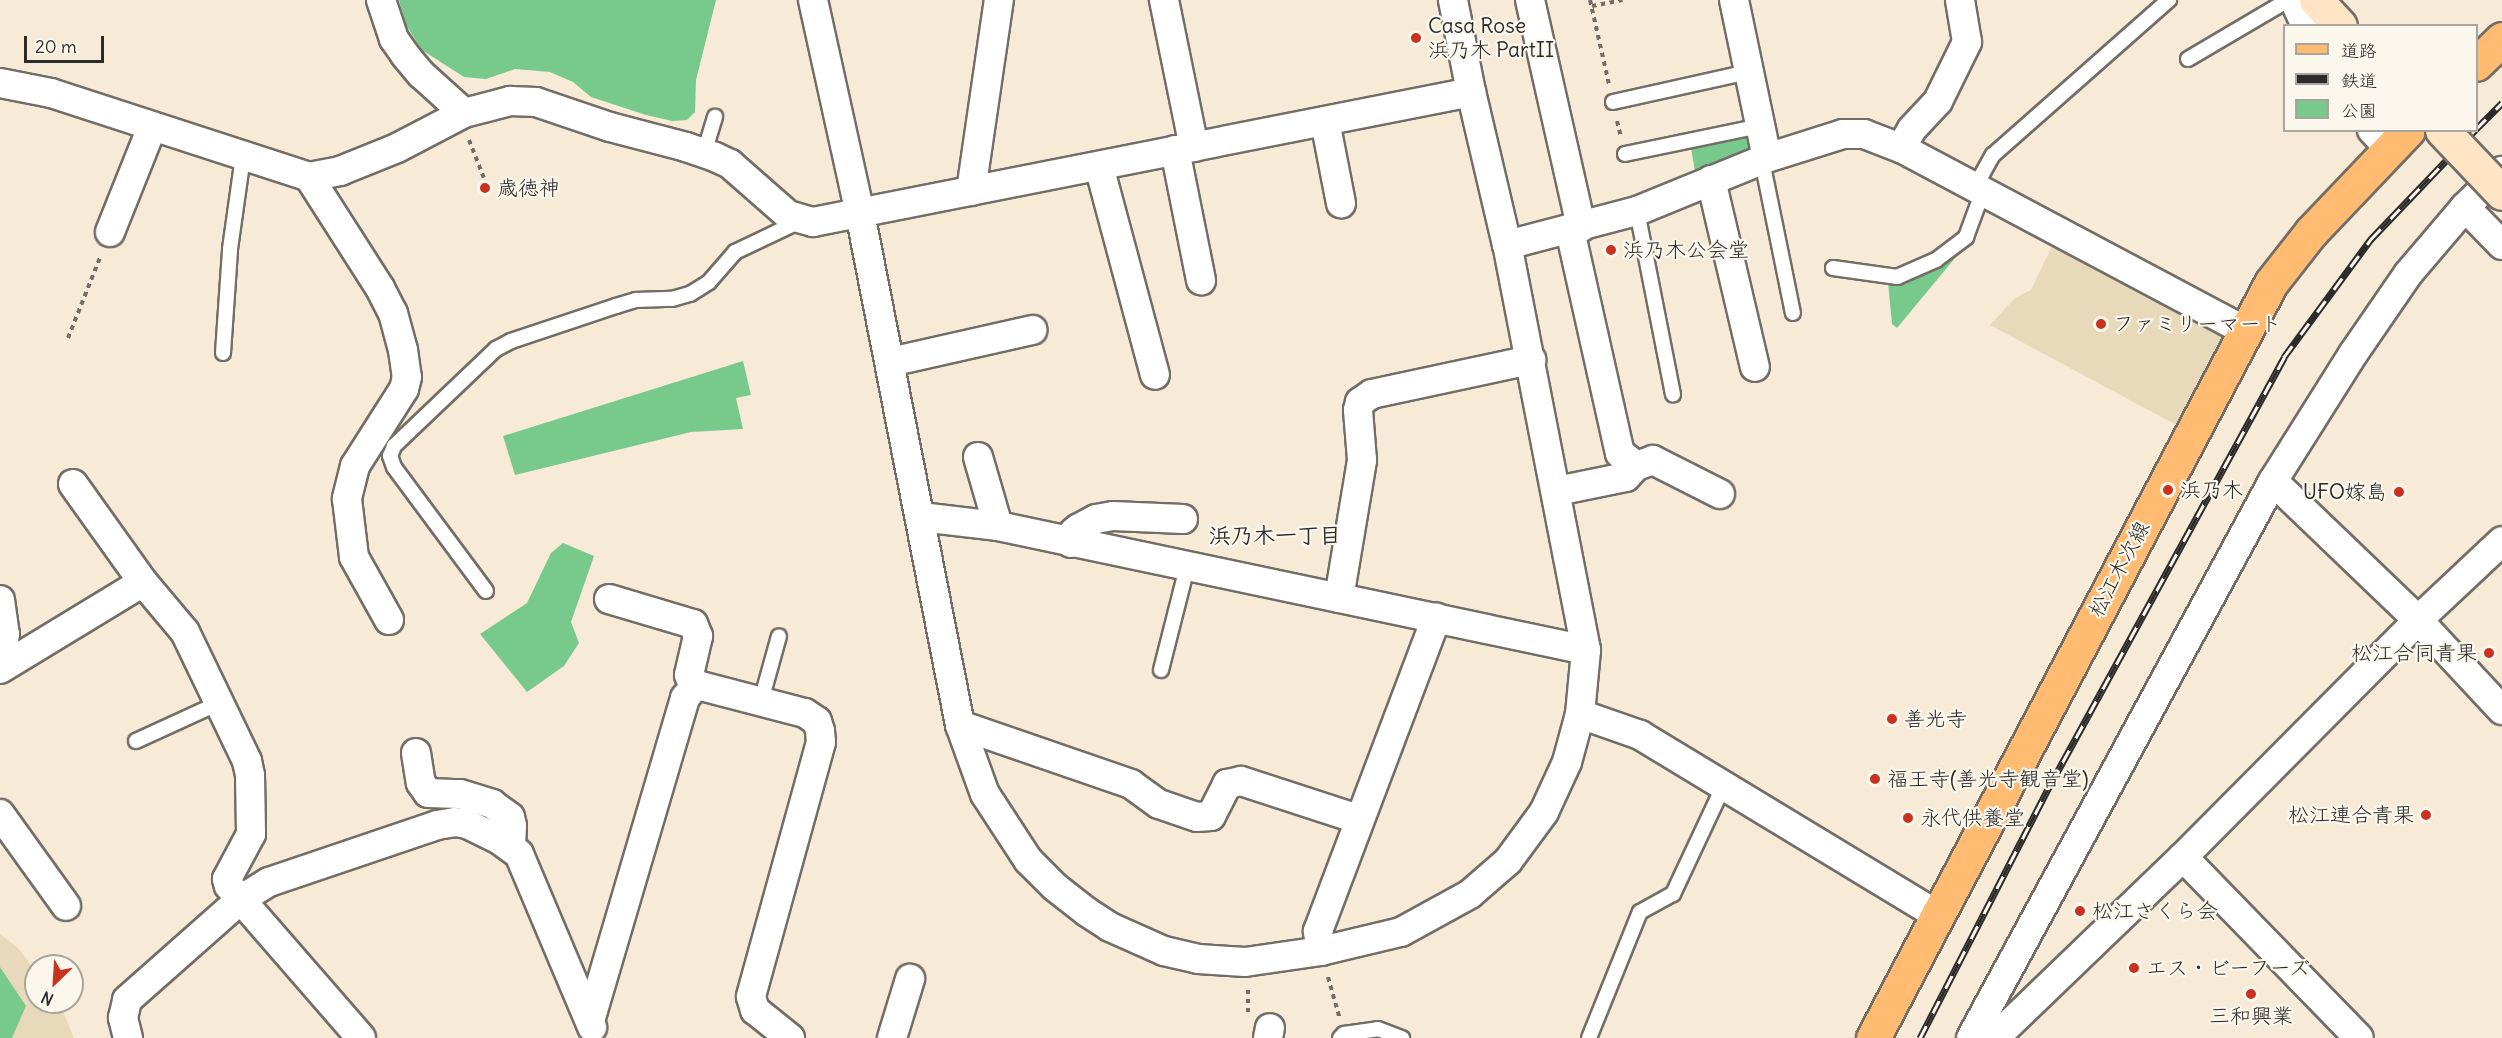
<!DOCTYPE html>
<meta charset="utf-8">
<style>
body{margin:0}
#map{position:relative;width:2502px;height:1038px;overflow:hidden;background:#f7ead7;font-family:Delius,"Klee One",sans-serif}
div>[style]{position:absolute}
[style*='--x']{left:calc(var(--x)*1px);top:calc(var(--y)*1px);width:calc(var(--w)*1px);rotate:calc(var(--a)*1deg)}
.built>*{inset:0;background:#e8d9ba}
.green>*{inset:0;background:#78ca8c}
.path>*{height:4px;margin-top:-2px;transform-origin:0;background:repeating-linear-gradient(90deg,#726e67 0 4.5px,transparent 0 9px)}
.roads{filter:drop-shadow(2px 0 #726e67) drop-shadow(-2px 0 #726e67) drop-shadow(0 2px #726e67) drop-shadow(0 -2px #726e67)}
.lane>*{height:14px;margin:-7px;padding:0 7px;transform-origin:7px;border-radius:7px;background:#fff}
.street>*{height:28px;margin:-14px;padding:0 14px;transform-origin:14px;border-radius:14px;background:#fff}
.secondary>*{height:33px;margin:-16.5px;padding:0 16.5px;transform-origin:16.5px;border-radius:16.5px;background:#ffe4c6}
.primary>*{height:33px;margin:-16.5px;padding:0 16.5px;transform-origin:16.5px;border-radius:16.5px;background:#febb71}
.rail>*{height:7px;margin-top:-3.5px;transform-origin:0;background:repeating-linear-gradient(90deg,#fbf7ec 0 14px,#2b2b2b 0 28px);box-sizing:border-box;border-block:2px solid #2b2b2b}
.bridges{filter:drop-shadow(2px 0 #726e67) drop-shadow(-2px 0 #726e67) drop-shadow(0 2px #726e67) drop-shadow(0 -2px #726e67)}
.secondary-bridge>*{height:33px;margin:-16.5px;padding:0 16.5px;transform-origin:16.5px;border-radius:16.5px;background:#ffe4c6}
.dots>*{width:16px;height:16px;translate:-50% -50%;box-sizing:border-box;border:3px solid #fbf7ec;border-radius:50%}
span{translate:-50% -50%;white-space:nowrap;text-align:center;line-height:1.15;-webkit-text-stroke:4.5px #fbf7ec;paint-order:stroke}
.poi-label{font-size:21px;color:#2b2b2b}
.left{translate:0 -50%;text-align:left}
.right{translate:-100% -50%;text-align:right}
.street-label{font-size:21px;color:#2b2b2b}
.neighbourhood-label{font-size:22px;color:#2b2b2b;font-weight:700}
.legend{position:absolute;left:2283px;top:24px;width:195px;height:108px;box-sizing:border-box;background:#fbf7ec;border:2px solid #a8a59f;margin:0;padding:8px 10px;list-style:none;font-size:18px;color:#2b2b2b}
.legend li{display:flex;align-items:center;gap:12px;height:30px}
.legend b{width:30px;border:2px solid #a8a59f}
.north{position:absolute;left:24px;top:954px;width:60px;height:60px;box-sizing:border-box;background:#fbf7ec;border:2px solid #a8a59f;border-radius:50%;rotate:205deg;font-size:16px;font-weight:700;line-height:24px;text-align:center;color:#2b2b2b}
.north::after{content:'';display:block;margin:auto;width:21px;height:27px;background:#c8321e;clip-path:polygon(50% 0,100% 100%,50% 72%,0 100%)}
.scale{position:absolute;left:24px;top:36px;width:80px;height:27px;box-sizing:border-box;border:3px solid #2b2b2b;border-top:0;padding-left:8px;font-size:18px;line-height:21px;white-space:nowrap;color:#2b2b2b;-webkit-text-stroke:4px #fbf7ec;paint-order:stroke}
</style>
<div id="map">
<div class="built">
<div style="clip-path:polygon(2053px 244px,2226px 339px,2180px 427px,1990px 325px,2015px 298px,2031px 290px)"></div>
<div style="clip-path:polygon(0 934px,17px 947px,36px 971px,36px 1002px,59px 1002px,74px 1038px,0 1038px)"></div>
</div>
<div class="green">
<div style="clip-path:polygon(399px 0,716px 0,696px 80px,695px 112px,687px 120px,672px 121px,646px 115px,591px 97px,573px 82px,550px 72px,515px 69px,486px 79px,464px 77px,422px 50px,406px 25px)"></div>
<div style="clip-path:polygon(1754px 135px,1756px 144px,1731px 160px,1695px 171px,1691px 148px)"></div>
<div style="clip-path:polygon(1960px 250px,1960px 252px,1897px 328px,1892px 324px,1888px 282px)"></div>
<div style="clip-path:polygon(743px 361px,751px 395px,736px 398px,743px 429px,691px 432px,515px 475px,503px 436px)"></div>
<div style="clip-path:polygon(563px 543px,594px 556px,571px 622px,579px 643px,564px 666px,527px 692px,480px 634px,527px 603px,551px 553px)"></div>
<div style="clip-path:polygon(0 967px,26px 1006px,12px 1038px,0 1038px)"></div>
</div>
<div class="path">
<div style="--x:1590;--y:0;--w:86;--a:77.3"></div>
<div style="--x:1592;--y:6;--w:31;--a:-11"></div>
<div style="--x:1617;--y:121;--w:16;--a:76"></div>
<div style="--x:469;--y:140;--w:41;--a:68.5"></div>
<div style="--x:68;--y:338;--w:89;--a:-68.3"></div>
<div style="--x:1328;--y:977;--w:41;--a:74.2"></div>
<div style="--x:1248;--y:1012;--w:25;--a:-90"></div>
</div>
<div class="roads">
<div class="lane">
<div style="--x:2188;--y:59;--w:116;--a:-30.5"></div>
<div style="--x:1613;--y:102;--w:138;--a:-12.5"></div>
<div style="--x:704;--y:153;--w:38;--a:-73"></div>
<div style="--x:1625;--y:154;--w:138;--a:-11.7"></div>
<div style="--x:1762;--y:161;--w:155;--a:78.5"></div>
<div style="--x:1975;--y:187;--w:37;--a:-61"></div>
<div style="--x:1993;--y:155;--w:235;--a:-41.4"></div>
<div style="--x:1637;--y:211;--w:187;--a:78.9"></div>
<div style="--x:1833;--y:268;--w:65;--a:8"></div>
<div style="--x:1897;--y:277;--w:43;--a:-23.6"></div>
<div style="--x:1936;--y:260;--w:38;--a:-37"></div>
<div style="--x:1966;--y:237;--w:49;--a:-69.7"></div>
<div style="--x:223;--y:353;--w:104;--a:-86.1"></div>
<div style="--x:230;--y:249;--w:93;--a:-82"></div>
<div style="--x:486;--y:591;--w:154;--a:-126.6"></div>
<div style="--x:394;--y:467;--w:12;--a:-110"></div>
<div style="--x:390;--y:456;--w:11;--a:-68"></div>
<div style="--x:394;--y:446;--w:141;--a:-43.6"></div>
<div style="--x:496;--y:349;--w:17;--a:-28"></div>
<div style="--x:511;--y:341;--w:111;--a:-18.4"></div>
<div style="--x:616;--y:306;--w:21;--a:-17"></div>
<div style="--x:636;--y:300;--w:36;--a:-2"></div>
<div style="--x:672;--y:299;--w:19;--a:-16"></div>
<div style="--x:690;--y:294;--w:22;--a:-32"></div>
<div style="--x:709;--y:282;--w:40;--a:-49"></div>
<div style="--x:735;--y:252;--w:70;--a:-25.5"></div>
<div style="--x:1161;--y:670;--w:106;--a:-75.8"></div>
<div style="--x:761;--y:701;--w:67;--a:-74.5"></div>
<div style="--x:136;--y:741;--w:91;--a:-24.6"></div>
<div style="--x:1340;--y:1038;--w:6;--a:-45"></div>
<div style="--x:1344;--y:1034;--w:34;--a:-8"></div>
<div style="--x:1378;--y:1029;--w:26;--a:21"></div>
<div style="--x:1589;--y:1038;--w:136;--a:-68"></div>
<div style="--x:1640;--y:912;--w:38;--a:-29"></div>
<div style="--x:1673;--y:894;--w:120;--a:-64.9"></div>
</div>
<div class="street">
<div style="--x:381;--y:0;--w:41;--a:71.6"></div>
<div style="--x:394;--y:39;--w:19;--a:55"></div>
<div style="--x:405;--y:55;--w:25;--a:50"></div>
<div style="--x:421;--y:74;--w:58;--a:42.2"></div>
<div style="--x:813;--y:0;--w:218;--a:77.6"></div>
<div style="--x:860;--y:213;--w:522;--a:78.95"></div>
<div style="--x:960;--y:725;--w:73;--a:70.1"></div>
<div style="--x:985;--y:794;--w:79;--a:56.9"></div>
<div style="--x:1028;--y:860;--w:38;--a:45"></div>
<div style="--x:1055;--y:887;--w:41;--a:38"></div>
<div style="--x:1087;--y:912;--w:27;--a:33"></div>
<div style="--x:1110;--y:927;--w:59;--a:24"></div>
<div style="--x:1164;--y:951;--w:35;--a:13"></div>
<div style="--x:1198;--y:959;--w:47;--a:3.7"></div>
<div style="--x:1245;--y:962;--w:77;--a:-8.2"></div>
<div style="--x:1321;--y:951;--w:82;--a:-13.4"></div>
<div style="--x:1401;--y:932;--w:79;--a:-28.8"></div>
<div style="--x:1470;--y:894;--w:50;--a:-41"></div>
<div style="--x:1508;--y:861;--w:61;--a:-53.7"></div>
<div style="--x:1544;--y:812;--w:55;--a:-65.3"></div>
<div style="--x:1567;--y:762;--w:50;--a:-74.8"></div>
<div style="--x:1580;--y:714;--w:64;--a:-84.6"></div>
<div style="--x:1586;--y:650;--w:413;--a:-101"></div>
<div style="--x:1507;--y:245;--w:157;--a:-103.2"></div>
<div style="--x:1471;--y:92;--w:94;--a:-101.1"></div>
<div style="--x:1164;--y:0;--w:150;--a:78.5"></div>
<div style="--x:1530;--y:0;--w:233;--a:77.3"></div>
<div style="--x:1734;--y:0;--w:161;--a:78.2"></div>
<div style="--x:2294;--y:0;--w:29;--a:65"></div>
<div style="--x:0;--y:83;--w:52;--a:11.1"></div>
<div style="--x:51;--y:93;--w:271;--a:18"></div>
<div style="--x:309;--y:177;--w:32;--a:-11"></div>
<div style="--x:340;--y:171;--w:61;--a:-22"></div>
<div style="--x:397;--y:148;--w:76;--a:-27.6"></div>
<div style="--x:464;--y:113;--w:48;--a:-14.6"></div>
<div style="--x:510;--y:101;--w:26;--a:2"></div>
<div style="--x:536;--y:102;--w:78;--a:18.7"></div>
<div style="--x:610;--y:127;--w:79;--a:14.7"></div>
<div style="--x:686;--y:147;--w:31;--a:19"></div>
<div style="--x:715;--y:157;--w:17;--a:25"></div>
<div style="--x:730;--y:164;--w:77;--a:41.3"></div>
<div style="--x:788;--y:215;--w:26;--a:16"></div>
<div style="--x:813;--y:222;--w:671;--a:-11.18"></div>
<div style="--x:1325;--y:121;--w:84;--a:79"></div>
<div style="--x:2372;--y:130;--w:26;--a:47"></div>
<div style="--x:1901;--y:148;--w:22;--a:-60"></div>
<div style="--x:1912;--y:129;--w:38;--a:-47"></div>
<div style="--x:1938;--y:101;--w:66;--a:-63.8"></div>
<div style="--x:1967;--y:42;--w:43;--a:-99.5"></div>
<div style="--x:1175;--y:150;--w:133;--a:78.7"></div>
<div style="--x:1099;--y:166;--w:216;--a:75"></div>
<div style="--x:309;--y:177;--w:132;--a:57.4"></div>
<div style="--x:380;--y:288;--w:28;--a:63"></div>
<div style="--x:393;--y:313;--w:38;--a:75"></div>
<div style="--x:403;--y:350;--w:27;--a:82"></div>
<div style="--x:407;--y:377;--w:12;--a:104"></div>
<div style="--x:404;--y:389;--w:91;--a:122.5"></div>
<div style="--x:355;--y:466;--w:34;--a:104"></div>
<div style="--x:347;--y:499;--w:58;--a:83.1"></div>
<div style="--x:354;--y:557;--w:72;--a:60.9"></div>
<div style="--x:1711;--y:180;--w:192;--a:76.8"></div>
<div style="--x:971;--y:191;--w:193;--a:-81.7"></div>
<div style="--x:2465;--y:207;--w:53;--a:45.8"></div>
<div style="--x:1570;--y:230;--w:229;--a:77.4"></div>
<div style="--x:1620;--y:453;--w:21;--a:39"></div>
<div style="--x:110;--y:232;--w:113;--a:-68.2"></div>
<div style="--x:1507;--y:245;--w:134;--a:-14.7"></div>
<div style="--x:1637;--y:211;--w:140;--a:-22.2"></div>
<div style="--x:1767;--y:158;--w:80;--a:-17.5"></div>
<div style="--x:1843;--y:134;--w:21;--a:0"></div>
<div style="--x:1864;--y:134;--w:40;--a:21"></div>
<div style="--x:1901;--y:148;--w:388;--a:28"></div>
<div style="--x:890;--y:362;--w:146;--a:-12.7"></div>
<div style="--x:978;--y:457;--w:72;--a:73.8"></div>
<div style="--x:2273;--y:481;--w:201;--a:43.8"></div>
<div style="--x:2418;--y:620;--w:123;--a:47"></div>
<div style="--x:73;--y:484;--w:120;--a:54.5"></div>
<div style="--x:143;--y:582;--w:65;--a:50"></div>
<div style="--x:185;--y:632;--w:143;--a:64.3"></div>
<div style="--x:247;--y:761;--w:14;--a:78"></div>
<div style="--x:250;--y:775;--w:59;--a:89"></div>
<div style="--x:251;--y:834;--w:51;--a:118.1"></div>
<div style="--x:227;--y:879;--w:7;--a:74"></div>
<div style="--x:229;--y:886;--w:201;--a:49"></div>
<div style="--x:1557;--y:491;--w:70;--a:-11.5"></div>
<div style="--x:1626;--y:477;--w:15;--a:-48"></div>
<div style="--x:1636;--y:466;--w:18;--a:-19"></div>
<div style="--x:1653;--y:460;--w:75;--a:26.9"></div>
<div style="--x:921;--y:517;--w:78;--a:6.7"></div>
<div style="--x:998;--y:526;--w:601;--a:11.91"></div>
<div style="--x:1071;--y:543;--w:11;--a:-75"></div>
<div style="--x:1074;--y:532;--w:6;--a:-39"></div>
<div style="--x:1079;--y:528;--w:19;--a:-28"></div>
<div style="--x:1096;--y:519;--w:17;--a:-10"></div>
<div style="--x:1113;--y:516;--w:70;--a:2.5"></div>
<div style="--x:1339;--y:598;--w:140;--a:-80.5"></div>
<div style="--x:1362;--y:460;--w:50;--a:-94.6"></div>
<div style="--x:1358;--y:410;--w:8;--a:-76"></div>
<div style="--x:1360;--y:402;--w:14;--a:-34"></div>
<div style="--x:1372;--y:394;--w:163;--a:-12.1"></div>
<div style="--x:609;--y:599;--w:88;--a:16.6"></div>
<div style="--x:693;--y:624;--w:13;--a:67"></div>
<div style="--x:698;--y:636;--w:40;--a:103"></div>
<div style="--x:689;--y:675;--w:13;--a:67"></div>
<div style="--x:0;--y:600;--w:34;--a:82"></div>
<div style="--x:5;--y:634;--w:28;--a:100"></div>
<div style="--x:0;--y:669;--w:167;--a:-31.3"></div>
<div style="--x:1580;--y:714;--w:64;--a:19.3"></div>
<div style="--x:1640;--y:735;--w:347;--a:31.2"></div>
<div style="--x:960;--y:725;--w:181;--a:19"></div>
<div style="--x:1131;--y:784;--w:34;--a:36"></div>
<div style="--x:1159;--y:804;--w:40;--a:18.9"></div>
<div style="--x:1197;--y:817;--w:14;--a:-4"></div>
<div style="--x:1211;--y:816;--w:36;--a:-63"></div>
<div style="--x:1227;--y:784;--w:14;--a:-12"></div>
<div style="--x:1241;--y:781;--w:123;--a:18"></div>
<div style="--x:416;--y:753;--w:30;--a:81"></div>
<div style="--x:421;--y:783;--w:12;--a:55"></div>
<div style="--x:428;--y:793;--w:32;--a:2"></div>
<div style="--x:460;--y:794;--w:34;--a:17"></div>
<div style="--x:492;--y:804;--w:22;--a:36"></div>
<div style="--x:510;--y:817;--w:9;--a:77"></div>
<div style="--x:512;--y:826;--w:19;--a:93"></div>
<div style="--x:0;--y:814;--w:113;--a:54.3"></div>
<div style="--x:2183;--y:857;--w:252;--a:45.8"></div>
<div style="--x:1321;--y:951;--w:20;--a:-99"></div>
<div style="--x:1318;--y:931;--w:335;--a:-69.3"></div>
<div style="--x:590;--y:1021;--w:337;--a:-73.6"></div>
<div style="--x:685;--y:698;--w:14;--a:-51"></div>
<div style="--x:694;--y:687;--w:7;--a:-8"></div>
<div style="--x:701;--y:686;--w:107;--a:14.6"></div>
<div style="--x:805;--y:713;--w:14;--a:34"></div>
<div style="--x:817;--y:721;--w:10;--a:73"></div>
<div style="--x:820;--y:731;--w:11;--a:85"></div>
<div style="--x:821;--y:742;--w:264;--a:105.4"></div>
<div style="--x:751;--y:997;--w:14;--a:73"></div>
<div style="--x:755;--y:1010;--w:45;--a:38.7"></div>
<div style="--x:1999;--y:1034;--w:255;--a:-43.9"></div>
<div style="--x:2183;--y:857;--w:334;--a:-45.2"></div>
<div style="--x:2418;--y:620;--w:115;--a:-43.2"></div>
<div style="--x:128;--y:1038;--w:21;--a:-104"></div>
<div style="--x:123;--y:1018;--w:18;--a:-77"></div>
<div style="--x:127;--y:1000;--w:151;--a:-41.5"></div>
<div style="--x:240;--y:900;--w:34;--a:-32"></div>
<div style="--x:269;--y:882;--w:177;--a:-18.7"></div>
<div style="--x:437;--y:825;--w:18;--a:-9"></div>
<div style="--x:455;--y:822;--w:12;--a:9"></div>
<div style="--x:467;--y:824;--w:34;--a:26"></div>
<div style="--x:498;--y:839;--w:26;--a:36"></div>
<div style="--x:519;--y:854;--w:188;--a:67.1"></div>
<div style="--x:892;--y:1038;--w:62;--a:-73"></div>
<div style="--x:1268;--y:1038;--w:10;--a:-79"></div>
<div style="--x:1971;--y:1038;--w:634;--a:-61.53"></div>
<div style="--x:2273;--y:481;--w:150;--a:-57.8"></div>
<div style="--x:2353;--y:354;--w:97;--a:-55.5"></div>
<div style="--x:2408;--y:274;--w:88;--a:-49.6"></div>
<div style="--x:2465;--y:207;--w:52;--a:-44.2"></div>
</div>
<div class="secondary">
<div style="--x:2316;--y:0;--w:35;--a:47"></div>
</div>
<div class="primary">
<div style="--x:2476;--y:64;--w:36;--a:-44"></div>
<div style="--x:1873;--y:1038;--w:853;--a:-62.2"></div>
<div style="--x:2271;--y:283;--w:65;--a:-51.9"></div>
<div style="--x:2311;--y:232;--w:141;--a:-46.4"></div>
</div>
</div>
<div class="rail">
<div style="--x:2476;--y:129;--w:37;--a:-45"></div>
<div style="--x:1920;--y:1038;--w:282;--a:-62.8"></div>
<div style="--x:2049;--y:787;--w:490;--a:-61.3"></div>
<div style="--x:2284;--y:357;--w:147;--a:-53.6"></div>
<div style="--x:2371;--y:239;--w:151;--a:-46.3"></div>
</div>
<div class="bridges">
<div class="secondary-bridge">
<div style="--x:2442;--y:130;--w:87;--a:46.4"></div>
</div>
</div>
<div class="dots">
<div style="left:1416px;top:38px;background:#c8321e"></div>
<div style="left:485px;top:188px;background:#c8321e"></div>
<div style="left:1611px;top:250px;background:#c8321e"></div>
<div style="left:2101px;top:324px;background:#c8321e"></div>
<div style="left:2168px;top:490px;background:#c8321e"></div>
<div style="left:2399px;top:492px;background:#c8321e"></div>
<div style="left:2489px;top:653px;background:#c8321e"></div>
<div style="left:1892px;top:719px;background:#c8321e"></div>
<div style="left:1875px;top:779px;background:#c8321e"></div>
<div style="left:2426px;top:815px;background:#c8321e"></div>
<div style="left:1908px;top:818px;background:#c8321e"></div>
<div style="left:2080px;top:911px;background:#c8321e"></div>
<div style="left:2134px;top:968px;background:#c8321e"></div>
<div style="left:2251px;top:994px;background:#c8321e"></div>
</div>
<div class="poi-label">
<span class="left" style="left:1428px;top:38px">Casa Rose<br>浜乃木 PartII</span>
<span class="left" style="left:497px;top:188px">歳徳神</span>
<span class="left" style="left:1623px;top:250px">浜乃木公会堂</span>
<span class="left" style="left:2113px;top:324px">ファミリーマート</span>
<span class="left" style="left:2180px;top:490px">浜乃木</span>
<span class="right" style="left:2387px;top:492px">UFO嫁島</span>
<span class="right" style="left:2477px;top:653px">松江合同青果</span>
<span class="left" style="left:1904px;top:719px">善光寺</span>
<span class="left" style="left:1887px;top:779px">福王寺(善光寺観音堂)</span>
<span class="right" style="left:2414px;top:815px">松江連合青果</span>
<span class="left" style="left:1920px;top:818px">永代供養堂</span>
<span class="left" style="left:2092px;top:911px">松江さくら会</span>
<span class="left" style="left:2146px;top:968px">エス・ビーフーズ</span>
<span style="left:2251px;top:1016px">三和興業</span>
</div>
<div class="street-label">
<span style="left:2119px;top:569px;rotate:-62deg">松江木次線</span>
</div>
<div class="neighbourhood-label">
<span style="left:1275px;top:536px">浜乃木一丁目</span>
</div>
<ul class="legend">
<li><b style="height:8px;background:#febb71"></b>道路</li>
<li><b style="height:8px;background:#2b2b2b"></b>鉄道</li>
<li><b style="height:16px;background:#78ca8c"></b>公園</li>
</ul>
<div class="north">N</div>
<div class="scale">20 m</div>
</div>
